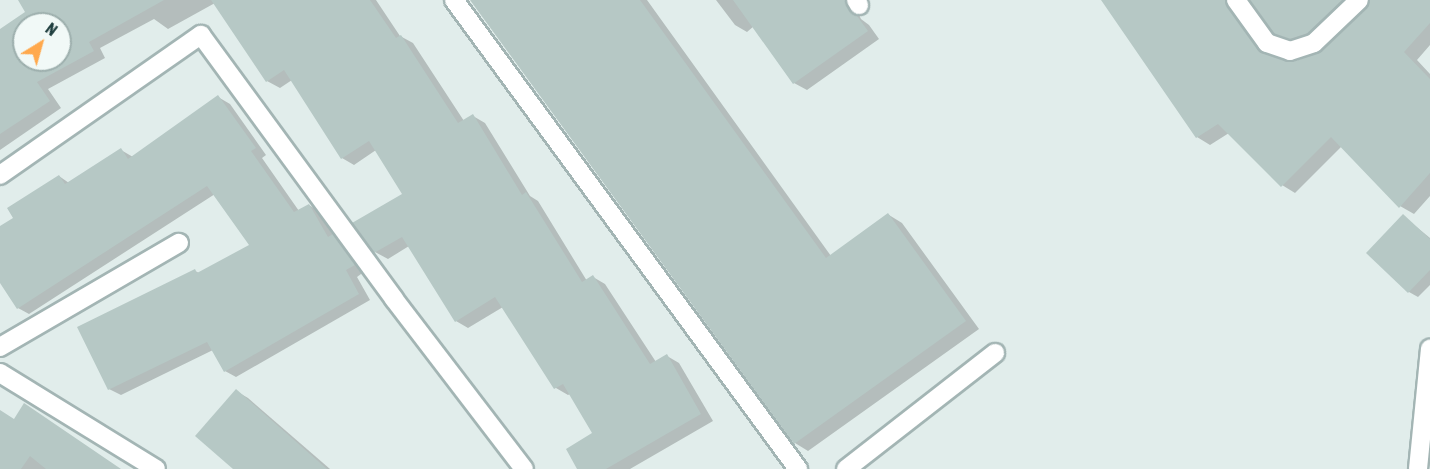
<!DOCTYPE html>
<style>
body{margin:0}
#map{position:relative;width:1430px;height:469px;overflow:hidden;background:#e1edeb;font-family:"Asap Condensed",sans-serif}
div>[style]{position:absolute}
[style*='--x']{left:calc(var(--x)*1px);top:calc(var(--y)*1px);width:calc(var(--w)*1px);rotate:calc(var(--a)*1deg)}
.shadow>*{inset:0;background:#0003}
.building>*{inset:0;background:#b6c8c5}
.roads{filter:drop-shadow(2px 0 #a3b5b4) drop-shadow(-2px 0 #a3b5b4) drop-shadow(0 2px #a3b5b4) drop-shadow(0 -2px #a3b5b4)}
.minor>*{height:18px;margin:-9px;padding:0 9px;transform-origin:9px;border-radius:9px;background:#fff}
span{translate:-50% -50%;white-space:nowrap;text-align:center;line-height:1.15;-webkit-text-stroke:6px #f1f9f7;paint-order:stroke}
.north{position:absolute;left:12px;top:12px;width:60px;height:60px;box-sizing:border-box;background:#f1f9f7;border:2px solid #9dafad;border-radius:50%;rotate:37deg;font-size:16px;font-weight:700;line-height:24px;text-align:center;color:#1f3f3f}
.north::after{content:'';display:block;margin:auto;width:21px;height:27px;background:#ffa94d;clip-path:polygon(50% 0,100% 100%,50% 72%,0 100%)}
</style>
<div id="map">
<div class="shadow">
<div style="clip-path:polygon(evenodd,20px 0,376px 0,400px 36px,413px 43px,464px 121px,473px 116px,485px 123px,530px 196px,538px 201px,587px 281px,593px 277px,605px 284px,656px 362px,667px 356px,679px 363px,713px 421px,630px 469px,579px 469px,594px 434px,570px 394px,568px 395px,556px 388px,503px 307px,468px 328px,456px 321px,409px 246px,388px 259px,375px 252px,404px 195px,376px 150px,354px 165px,342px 158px,292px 80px,280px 88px,267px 81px,215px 3px,168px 29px,154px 19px,100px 48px,105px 58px,48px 89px,61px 108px,0 150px,0 30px,27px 13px,20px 0,24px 24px,60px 24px,60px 60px,24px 60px,24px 24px)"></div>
<div style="clip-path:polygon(472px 0,647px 0,831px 256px,889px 215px,902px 223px,979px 329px,808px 451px,795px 443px)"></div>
<div style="clip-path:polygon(716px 0,852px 0,861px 19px,869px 25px,879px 39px,807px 90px,794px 83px,754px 26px,747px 32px,735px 25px)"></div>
<div style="clip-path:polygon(1103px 0,1242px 0,1240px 15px,1272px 58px,1293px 63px,1322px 53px,1368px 8px,1371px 0,1430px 0,1430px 45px,1417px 60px,1430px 74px,1430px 196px,1414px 214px,1400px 206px,1342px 146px,1295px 193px,1282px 185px,1229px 133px,1210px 145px,1197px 137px)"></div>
<div style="clip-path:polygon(1251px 0,1364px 0,1305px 46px,1275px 32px)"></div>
<div style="clip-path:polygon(218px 97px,230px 104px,266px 155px,262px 158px,299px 211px,309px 205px,320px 212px,334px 237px,344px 243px,365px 271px,357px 277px,370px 300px,236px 377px,225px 371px,213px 350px,121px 395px,109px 389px,195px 271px,199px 273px,251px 245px,215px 194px,29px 314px,18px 308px,0 281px,0 228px,15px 218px,59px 176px,69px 183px,121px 150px,133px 157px)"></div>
<div style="clip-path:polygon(1403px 216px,1430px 238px,1430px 285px,1418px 297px,1409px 292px)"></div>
<div style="clip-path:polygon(236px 391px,248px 398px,330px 469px,236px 469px)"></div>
<div style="clip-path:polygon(0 411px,15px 421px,120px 469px,0 469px)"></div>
</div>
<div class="building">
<div style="clip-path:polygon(evenodd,18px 0,164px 0,89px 42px,94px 51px,37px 82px,50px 101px,0 134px,0 29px,25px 12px,18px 0,24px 24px,60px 24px,60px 60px,24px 60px,24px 24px)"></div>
<div style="clip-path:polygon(211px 0,370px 0,396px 38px,401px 35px,458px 123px,473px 114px,522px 195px,526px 192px,582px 282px,593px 275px,650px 364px,667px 354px,701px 414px,606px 469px,577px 469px,566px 449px,592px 433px,563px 384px,554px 389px,495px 297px,455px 322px,402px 237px,374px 253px,352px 223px,402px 194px,369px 141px,341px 159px,284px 70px,266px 82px)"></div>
<div style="clip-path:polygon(470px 0,640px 0,826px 258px,888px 213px,966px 321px,794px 444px)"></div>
<div style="clip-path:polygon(733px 0,845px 0,849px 11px,857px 16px,868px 31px,793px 84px)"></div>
<div style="clip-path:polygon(1101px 0,1225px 0,1258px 50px,1293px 62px,1322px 51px,1367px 8px,1370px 0,1430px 0,1430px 23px,1404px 52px,1430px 79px,1430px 173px,1399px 208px,1331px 137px,1281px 187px,1218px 124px,1196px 138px)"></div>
<div style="clip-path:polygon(1250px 0,1343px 0,1308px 33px,1290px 39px,1274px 34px)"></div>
<div style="clip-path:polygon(218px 95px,256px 148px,251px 151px,294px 212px,309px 204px,328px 237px,333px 234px,355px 265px,346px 270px,359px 294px,224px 372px,207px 342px,108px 390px,77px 327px,195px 269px,197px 273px,249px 245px,207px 186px,17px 309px,0 283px,0 226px,13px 218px,7px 208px,59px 175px,65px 184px,121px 148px,128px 159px)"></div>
<div style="clip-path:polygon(1403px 214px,1430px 239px,1430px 270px,1408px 293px,1366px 253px)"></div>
<div style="clip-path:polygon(236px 389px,327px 469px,233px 469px,195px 436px)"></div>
<div style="clip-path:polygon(24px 403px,121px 469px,46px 469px,30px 456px,21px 469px,0 469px,0 410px,14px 419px)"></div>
</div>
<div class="roads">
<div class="minor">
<div style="--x:454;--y:0;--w:582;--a:53.74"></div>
<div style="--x:856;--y:0;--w:6;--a:59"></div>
<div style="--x:1236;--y:0;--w:53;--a:54.2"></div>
<div style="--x:1267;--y:43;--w:24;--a:19"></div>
<div style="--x:1290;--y:51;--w:25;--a:-18"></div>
<div style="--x:1314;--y:43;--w:62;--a:-43.7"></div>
<div style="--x:0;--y:175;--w:245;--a:-34.9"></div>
<div style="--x:201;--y:35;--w:327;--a:53.8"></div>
<div style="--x:394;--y:299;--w:214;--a:52.6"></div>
<div style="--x:0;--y:347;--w:207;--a:-30.2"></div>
<div style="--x:0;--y:373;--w:183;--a:31.6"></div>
<div style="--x:846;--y:469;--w:189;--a:-37.9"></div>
<div style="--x:1418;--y:469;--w:121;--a:-84.3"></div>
</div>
</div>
<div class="north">N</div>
</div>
